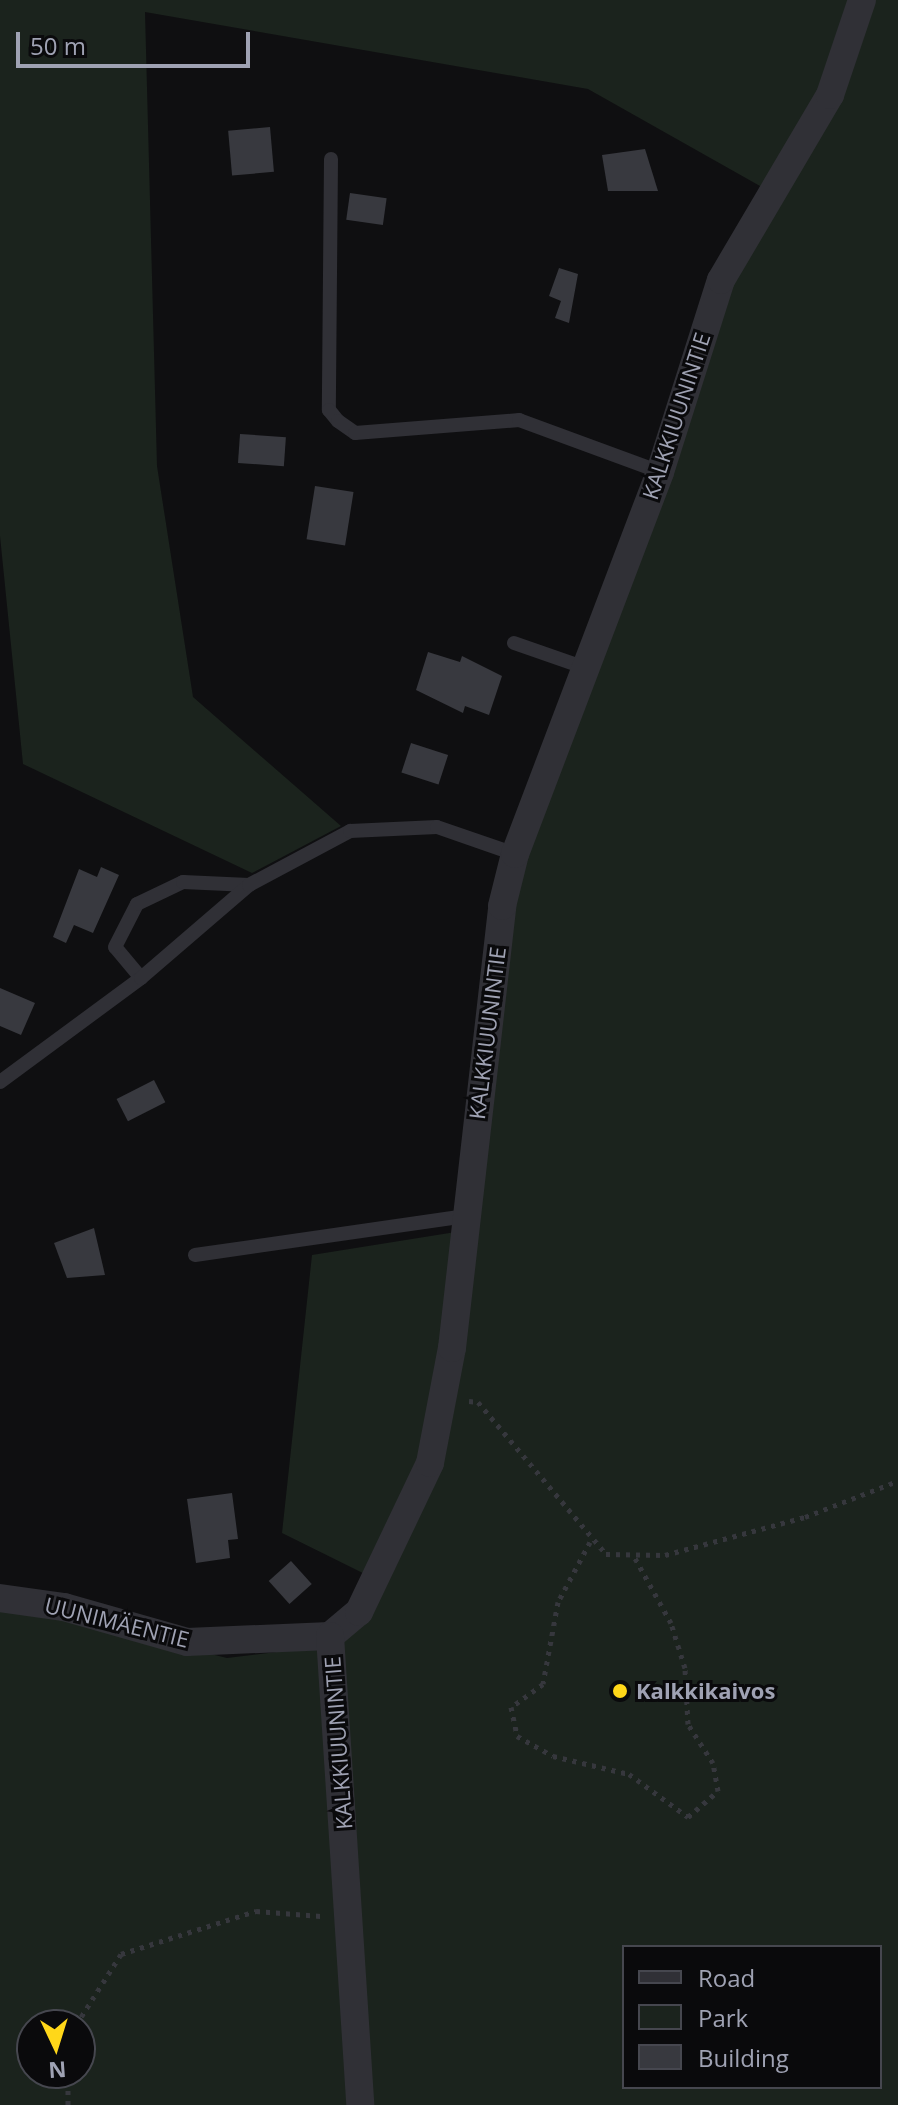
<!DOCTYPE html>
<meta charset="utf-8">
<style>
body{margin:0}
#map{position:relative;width:898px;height:2105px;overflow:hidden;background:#0f0f11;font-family:"Open Sans",sans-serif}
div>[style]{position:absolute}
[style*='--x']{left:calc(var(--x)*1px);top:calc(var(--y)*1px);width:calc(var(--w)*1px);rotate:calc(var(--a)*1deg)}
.green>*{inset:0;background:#1b231d}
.building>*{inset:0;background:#38393f;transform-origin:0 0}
.path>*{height:5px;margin-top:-2.5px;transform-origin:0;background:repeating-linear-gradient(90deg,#36373d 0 4px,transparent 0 10px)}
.service>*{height:14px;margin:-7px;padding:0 7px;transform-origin:7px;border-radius:7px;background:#303036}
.minor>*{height:28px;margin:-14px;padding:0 14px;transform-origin:14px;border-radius:14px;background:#303036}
.dots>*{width:22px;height:22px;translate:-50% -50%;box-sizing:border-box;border:4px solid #0a0a0c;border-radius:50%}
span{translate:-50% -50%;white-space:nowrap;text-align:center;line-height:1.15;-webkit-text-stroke:6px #0a0a0c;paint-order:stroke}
.street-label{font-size:22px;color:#9fa2b3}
.poi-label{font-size:22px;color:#9fa2b3;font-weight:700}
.left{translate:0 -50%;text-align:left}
.legend{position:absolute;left:622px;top:1945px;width:260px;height:144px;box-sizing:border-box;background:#0a0a0c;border:2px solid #46474f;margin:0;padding:10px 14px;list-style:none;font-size:24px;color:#9fa2b3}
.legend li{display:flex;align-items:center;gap:16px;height:40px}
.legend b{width:40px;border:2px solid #46474f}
.north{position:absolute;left:16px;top:2009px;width:80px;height:80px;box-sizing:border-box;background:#0a0a0c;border:2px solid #46474f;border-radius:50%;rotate:176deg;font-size:22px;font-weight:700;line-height:32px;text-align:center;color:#9fa2b3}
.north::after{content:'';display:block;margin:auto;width:28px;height:36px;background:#ffd719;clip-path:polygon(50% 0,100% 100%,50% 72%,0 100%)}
.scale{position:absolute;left:16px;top:32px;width:234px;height:36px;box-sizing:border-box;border:4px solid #9fa2b3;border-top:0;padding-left:10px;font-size:24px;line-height:28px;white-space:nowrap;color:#9fa2b3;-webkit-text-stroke:6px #0a0a0c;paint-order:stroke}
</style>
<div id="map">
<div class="green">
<div style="clip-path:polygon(evenodd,0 0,898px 0,898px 2105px,0 2105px,0 1609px,45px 1613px,227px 1658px,342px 1644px,385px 1584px,282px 1533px,312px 1255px,462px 1231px,510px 853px,760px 186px,588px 89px,145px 12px,157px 466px,193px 697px,341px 826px,252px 873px,23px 764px,0 536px,0 0,624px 1947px,880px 1947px,880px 2087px,624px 2087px,624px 1947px,0 0,32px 2025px,80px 2025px,80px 2073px,32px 2073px,32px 2025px)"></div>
</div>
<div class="building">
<div style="left:270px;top:127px;width:45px;height:42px;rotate:85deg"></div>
<div style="clip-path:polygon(645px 149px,658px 191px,608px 191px,602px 155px)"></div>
<div style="left:350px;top:193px;width:37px;height:27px;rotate:8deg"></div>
<div style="clip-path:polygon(559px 268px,578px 274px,569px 323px,555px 318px,561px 301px,549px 296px)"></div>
<div style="left:240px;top:434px;width:46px;height:29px;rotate:4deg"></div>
<div style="left:315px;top:486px;width:39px;height:54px;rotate:9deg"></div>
<div style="clip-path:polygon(428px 652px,460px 662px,462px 656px,502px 676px,489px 715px,465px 706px,463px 713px,416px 690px)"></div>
<div style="left:411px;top:743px;width:39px;height:31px;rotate:18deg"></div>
<div style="clip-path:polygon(101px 867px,119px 875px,93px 933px,74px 925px,66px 943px,53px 937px,79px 869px,97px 877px)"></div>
<div style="clip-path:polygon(0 988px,35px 1003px,21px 1035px,0 1026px)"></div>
<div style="left:154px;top:1080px;width:25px;height:42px;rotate:63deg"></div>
<div style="clip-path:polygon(94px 1228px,105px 1275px,67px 1278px,54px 1243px)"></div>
<div style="clip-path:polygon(232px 1493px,238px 1539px,228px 1540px,230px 1558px,196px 1563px,187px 1499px)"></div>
<div style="left:291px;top:1561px;width:31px;height:30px;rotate:48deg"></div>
</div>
<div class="path">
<div style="--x:469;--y:1401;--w:9;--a:6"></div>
<div style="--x:478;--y:1402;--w:199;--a:49.9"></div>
<div style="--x:606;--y:1554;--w:59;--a:1"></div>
<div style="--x:665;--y:1555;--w:145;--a:-15.2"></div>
<div style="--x:805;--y:1517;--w:100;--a:-21.2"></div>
<div style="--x:590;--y:1542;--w:68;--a:118.1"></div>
<div style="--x:558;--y:1602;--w:83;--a:100.4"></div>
<div style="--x:543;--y:1684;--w:39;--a:144"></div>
<div style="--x:511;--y:1707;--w:30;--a:78"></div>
<div style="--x:517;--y:1736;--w:41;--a:29.1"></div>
<div style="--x:553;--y:1756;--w:78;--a:13.3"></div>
<div style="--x:629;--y:1774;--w:73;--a:36.1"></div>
<div style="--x:688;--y:1817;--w:40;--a:-41"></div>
<div style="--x:718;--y:1791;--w:28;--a:-100"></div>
<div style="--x:713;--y:1763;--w:46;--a:-122.7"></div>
<div style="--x:688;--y:1724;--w:56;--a:-93.1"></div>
<div style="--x:685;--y:1668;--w:47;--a:-107.3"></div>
<div style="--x:671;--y:1623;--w:74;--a:-119"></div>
<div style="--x:76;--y:2025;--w:84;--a:-57.6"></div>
<div style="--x:121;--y:1954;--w:142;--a:-17.7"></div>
<div style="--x:256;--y:1911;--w:65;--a:4.4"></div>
<div style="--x:68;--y:2105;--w:32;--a:-90"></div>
</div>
<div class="service">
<div style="--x:331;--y:159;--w:251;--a:90.5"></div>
<div style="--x:329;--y:410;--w:14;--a:51"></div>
<div style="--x:338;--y:421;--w:21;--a:35"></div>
<div style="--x:355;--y:433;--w:165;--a:-4.5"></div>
<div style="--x:519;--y:420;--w:150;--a:20.2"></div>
<div style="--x:514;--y:643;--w:73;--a:19.2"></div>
<div style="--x:141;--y:978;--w:40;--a:-130"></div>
<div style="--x:115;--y:947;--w:48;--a:-62.9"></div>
<div style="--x:137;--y:904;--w:51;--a:-25.6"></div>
<div style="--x:183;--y:882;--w:66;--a:2.6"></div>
<div style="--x:0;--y:1082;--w:175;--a:-36.4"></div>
<div style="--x:141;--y:978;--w:143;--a:-40.7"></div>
<div style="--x:249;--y:885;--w:115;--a:-28.1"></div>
<div style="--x:350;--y:831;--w:87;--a:-2.6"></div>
<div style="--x:437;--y:827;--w:83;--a:19.1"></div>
<div style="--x:195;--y:1255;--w:272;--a:-8.2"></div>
</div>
<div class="minor">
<div style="--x:0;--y:1598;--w:65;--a:8"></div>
<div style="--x:64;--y:1607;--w:128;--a:15.9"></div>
<div style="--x:187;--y:1642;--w:143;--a:-2.4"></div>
<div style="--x:330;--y:1636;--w:38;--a:-40"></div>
<div style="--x:359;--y:1612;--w:165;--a:-64.5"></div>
<div style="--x:430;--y:1463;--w:117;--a:-79.2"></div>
<div style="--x:452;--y:1348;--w:445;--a:-83.5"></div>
<div style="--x:502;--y:906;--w:54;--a:-76"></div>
<div style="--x:515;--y:854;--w:409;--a:-69.2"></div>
<div style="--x:660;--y:472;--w:201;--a:-72.4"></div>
<div style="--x:721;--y:280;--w:215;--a:-59.5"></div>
<div style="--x:830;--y:95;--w:100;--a:-71.4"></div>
<div style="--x:330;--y:1636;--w:470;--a:86.3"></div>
</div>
<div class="dots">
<div style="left:620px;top:1691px;background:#ffd719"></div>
</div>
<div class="street-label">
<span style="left:676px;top:416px;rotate:-72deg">KALKKIUUNINTIE</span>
<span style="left:487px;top:1033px;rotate:-83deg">KALKKIUUNINTIE</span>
<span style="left:117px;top:1622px;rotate:14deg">UUNIMÄENTIE</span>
<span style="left:338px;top:1743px;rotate:-94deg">KALKKIUUNINTIE</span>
</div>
<div class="poi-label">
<span class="left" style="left:636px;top:1691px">Kalkkikaivos</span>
</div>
<ul class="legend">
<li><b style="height:10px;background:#303036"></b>Road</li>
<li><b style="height:22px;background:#1b231d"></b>Park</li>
<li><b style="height:22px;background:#38393f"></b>Building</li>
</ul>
<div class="north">N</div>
<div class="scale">50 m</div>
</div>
